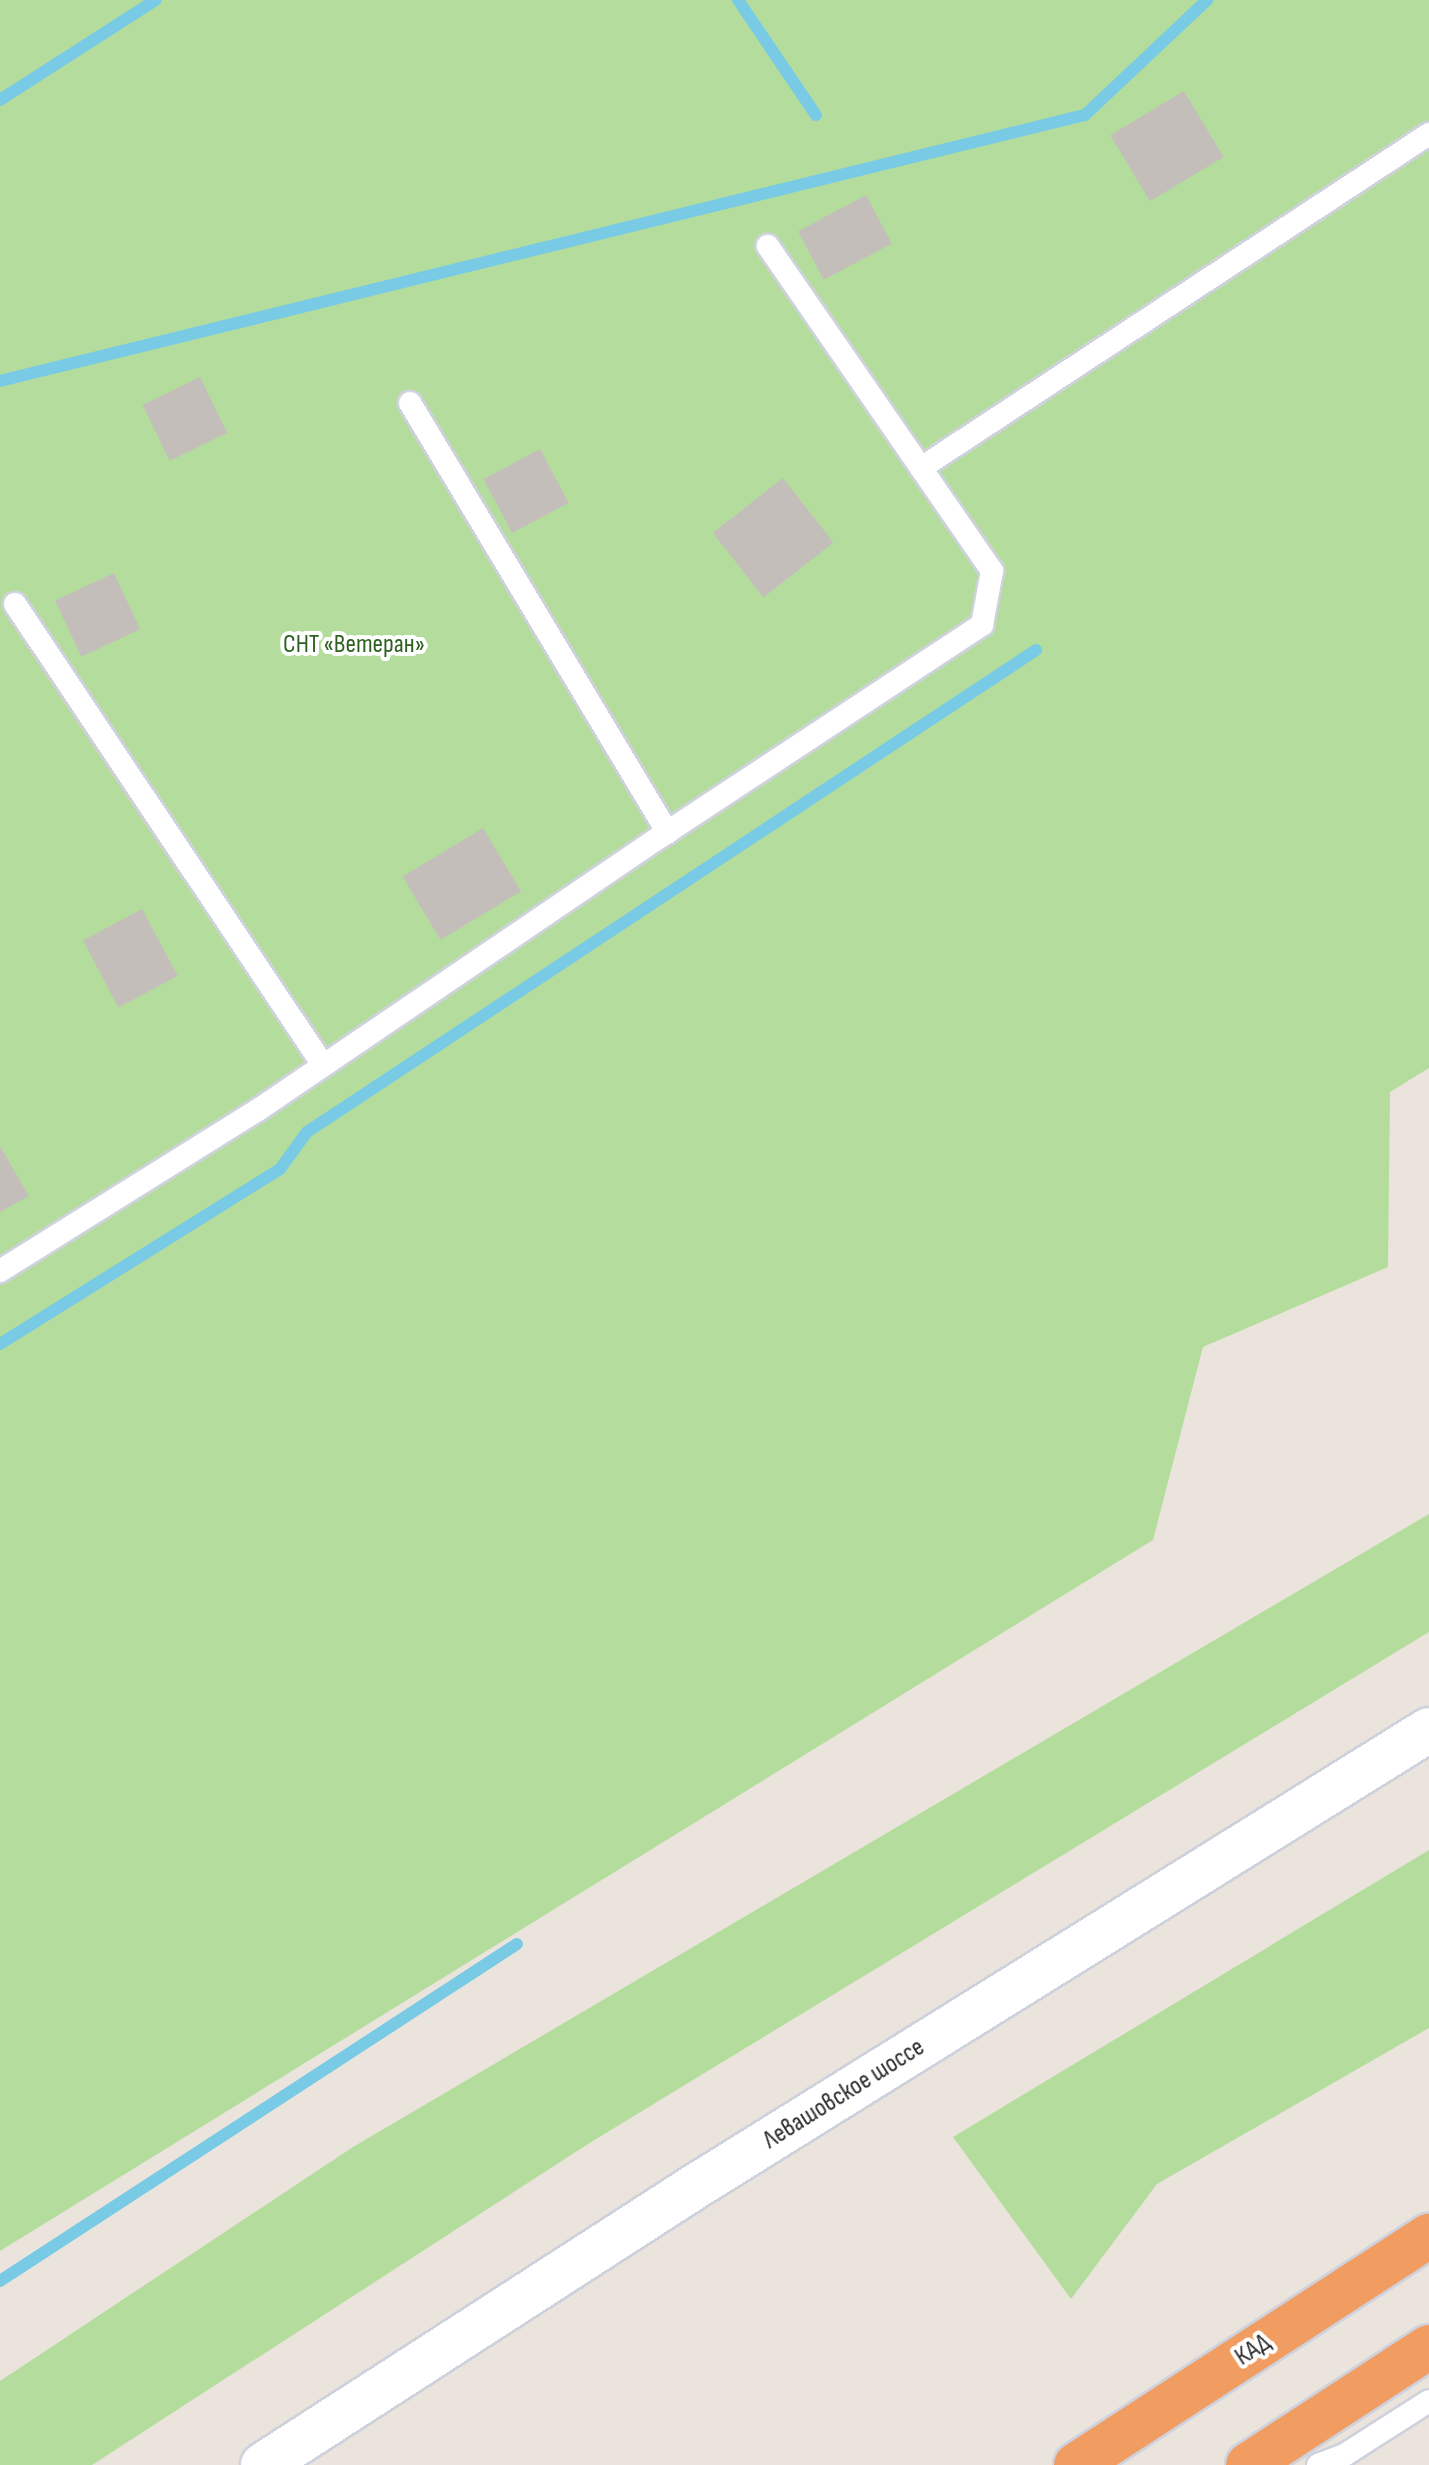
<!DOCTYPE html>
<meta charset="utf-8">
<style>
body{margin:0}
#map{position:relative;width:1429px;height:2465px;overflow:hidden;background:#ebe4dd;font-family:"Sofia Sans Condensed",sans-serif}
div>[style]{position:absolute}
[style*='--x']{left:calc(var(--x)*1px);top:calc(var(--y)*1px);width:calc(var(--w)*1px);rotate:calc(var(--a)*1deg)}
.green>*{inset:0;background:#b4dd9d}
.stream>*{height:12px;margin:-6px;padding:0 6px;transform-origin:6px;border-radius:6px;background:#78cae5}
.building>*{inset:0;background:#c3beb9;transform-origin:0 0}
.roads{filter:drop-shadow(2px 0 #cfd2dd) drop-shadow(-2px 0 #cfd2dd) drop-shadow(0 2px #cfd2dd) drop-shadow(0 -2px #cfd2dd)}
.lane>*{height:22px;margin:-11px;padding:0 11px;transform-origin:11px;border-radius:11px;background:#fff}
.secondary>*{height:44px;margin:-22px;padding:0 22px;transform-origin:22px;border-radius:22px;background:#fff}
.highway>*{height:44px;margin:-22px;padding:0 22px;transform-origin:22px;border-radius:22px;background:#f19d61}
span{translate:-50% -50%;white-space:nowrap;text-align:center;line-height:1.15;-webkit-text-stroke:8px #fff;paint-order:stroke}
.park-label{font-size:26px;color:#2e611f}
.street-label{font-size:26px;color:#2a2a2a}
</style>
<div id="map">
<div class="green">
<div style="clip-path:polygon(0 0,1429px 0,1429px 1068px,1390px 1092px,1388px 1267px,1203px 1347px,1153px 1540px,0 2251px)"></div>
<div style="clip-path:polygon(1429px 1514px,1429px 1632px,588px 2144px,92px 2465px,0 2465px,0 2381px,353px 2147px)"></div>
<div style="clip-path:polygon(1429px 1850px,1429px 2028px,1157px 2184px,1071px 2299px,953px 2137px)"></div>
</div>
<div class="stream">
<div style="--x:738;--y:0;--w:139;--a:55.9"></div>
<div style="--x:0;--y:100;--w:185;--a:-32.7"></div>
<div style="--x:0;--y:381;--w:1117;--a:-13.78"></div>
<div style="--x:1085;--y:115;--w:168;--a:-43.3"></div>
<div style="--x:0;--y:1344;--w:330;--a:-32"></div>
<div style="--x:280;--y:1169;--w:46;--a:-53.9"></div>
<div style="--x:307;--y:1132;--w:874;--a:-33.47"></div>
<div style="--x:0;--y:2281;--w:617;--a:-33.1"></div>
</div>
<div class="building">
<div style="left:1184px;top:91px;width:77px;height:86px;rotate:59deg"></div>
<div style="left:866px;top:195px;width:55px;height:77px;rotate:62deg"></div>
<div style="left:200px;top:377px;width:62px;height:64px;rotate:64deg"></div>
<div style="left:540px;top:449px;width:61px;height:64px;rotate:62deg"></div>
<div style="left:783px;top:478px;width:82px;height:89px;rotate:52deg"></div>
<div style="left:114px;top:573px;width:62px;height:65px;rotate:65deg"></div>
<div style="left:483px;top:828px;width:74px;height:94px;rotate:59deg"></div>
<div style="left:142px;top:909px;width:76px;height:67px;rotate:62deg"></div>
<div style="clip-path:polygon(0 1146px,29px 1196px,0 1212px)"></div>
</div>
<div class="roads">
<div class="lane">
<div style="--x:410;--y:403;--w:501;--a:59.04"></div>
<div style="--x:921;--y:468;--w:608;--a:-33.32"></div>
<div style="--x:15;--y:604;--w:554;--a:56.25"></div>
<div style="--x:0;--y:1271;--w:304;--a:-32"></div>
<div style="--x:258;--y:1110;--w:486;--a:-34.2"></div>
<div style="--x:660;--y:837;--w:386;--a:-33.4"></div>
<div style="--x:982;--y:625;--w:55;--a:-79.5"></div>
<div style="--x:992;--y:571;--w:395;--a:-124.6"></div>
<div style="--x:1318;--y:2465;--w:30;--a:-21"></div>
<div style="--x:1346;--y:2454;--w:98;--a:-32.6"></div>
</div>
<div class="secondary">
<div style="--x:263;--y:2465;--w:515;--a:-32.8"></div>
<div style="--x:696;--y:2186;--w:863;--a:-31.89"></div>
</div>
<div class="highway">
<div style="--x:1076;--y:2465;--w:421;--a:-33"></div>
<div style="--x:1248;--y:2465;--w:216;--a:-33.1"></div>
</div>
</div>
<div class="park-label">
<span style="left:354px;top:645px">СНТ «Ветеран»</span>
</div>
<div class="street-label">
<span style="left:844px;top:2094px;rotate:-32deg">Левашовское шоссе</span>
<span style="left:1253px;top:2350px;rotate:-33deg">КАД</span>
</div>
</div>
